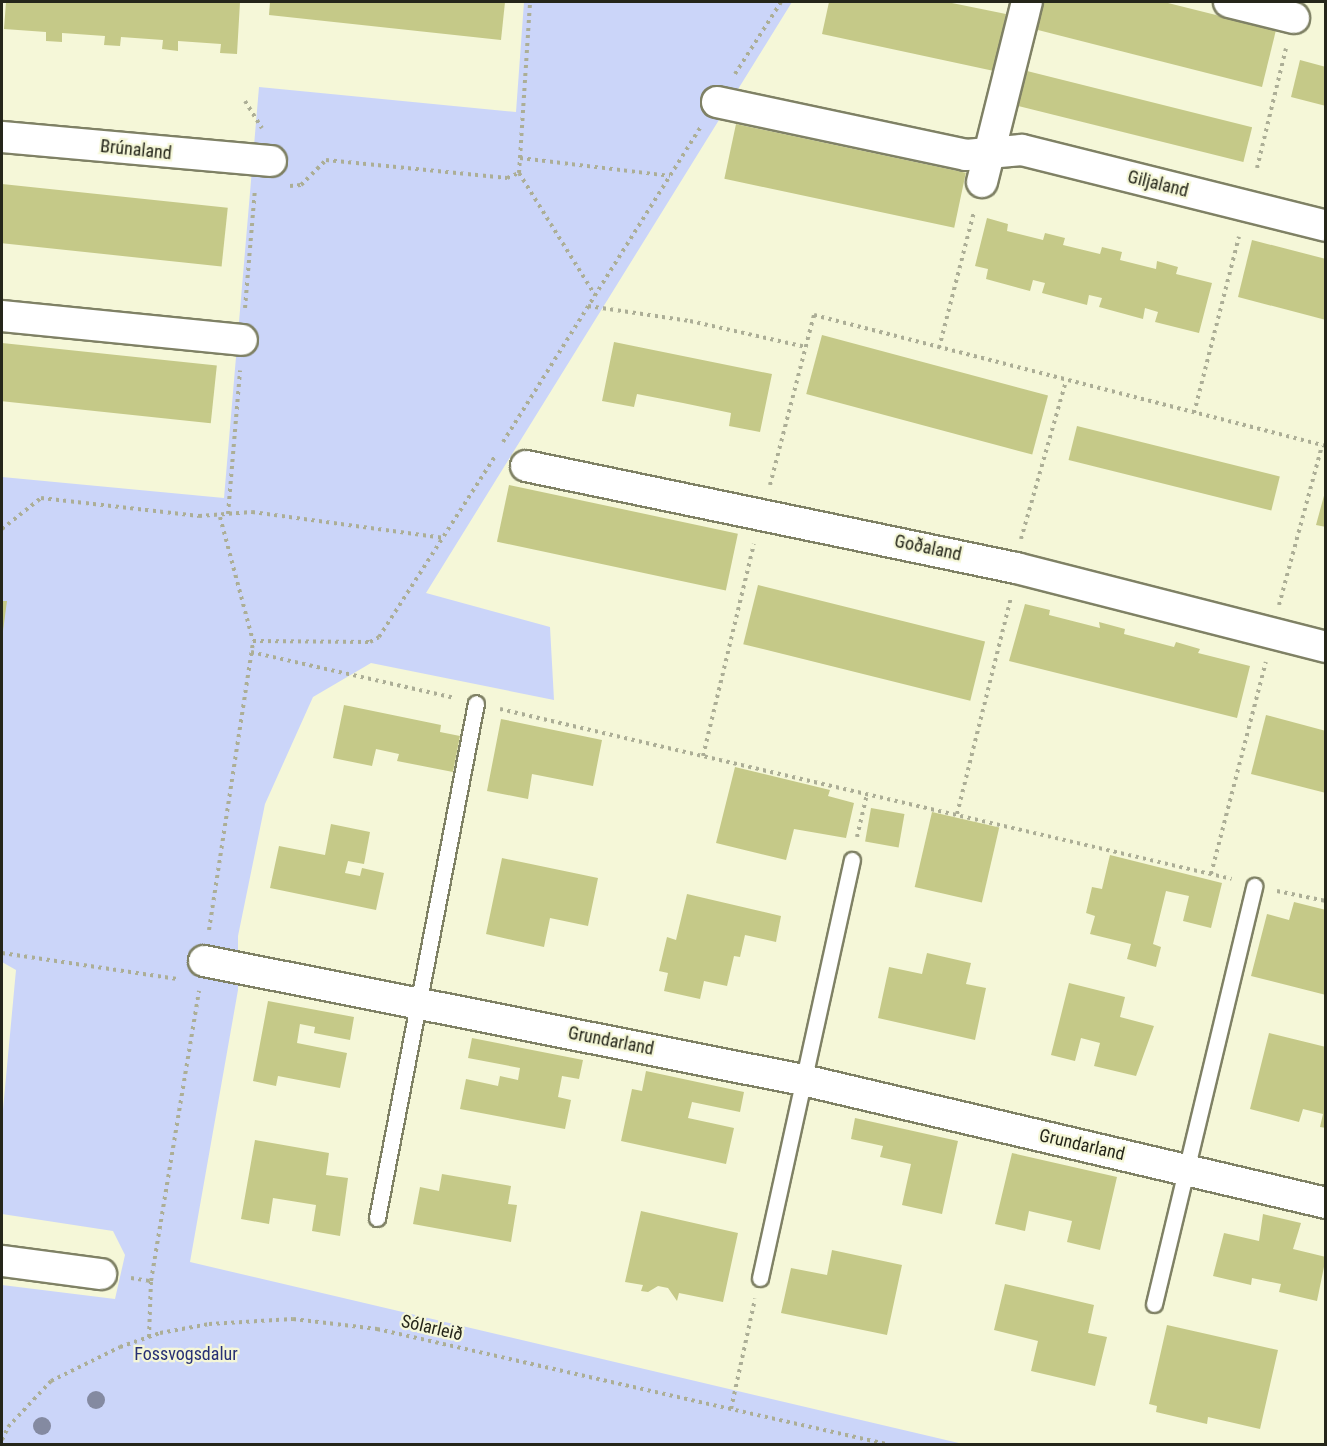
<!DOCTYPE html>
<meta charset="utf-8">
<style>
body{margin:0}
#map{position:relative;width:1327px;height:1446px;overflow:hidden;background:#f5f7d8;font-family:"Roboto Condensed",sans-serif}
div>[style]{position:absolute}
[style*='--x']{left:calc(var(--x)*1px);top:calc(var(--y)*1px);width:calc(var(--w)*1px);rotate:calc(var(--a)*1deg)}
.green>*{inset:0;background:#cbd5f9}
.building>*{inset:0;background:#c5c988;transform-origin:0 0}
.path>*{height:4px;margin-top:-2px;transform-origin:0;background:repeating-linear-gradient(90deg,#acae96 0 3px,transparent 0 7.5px)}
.roads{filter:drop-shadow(2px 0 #7f8165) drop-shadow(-2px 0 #7f8165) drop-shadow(0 2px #7f8165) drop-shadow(0 -2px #7f8165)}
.service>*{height:15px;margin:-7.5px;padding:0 7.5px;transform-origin:7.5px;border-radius:7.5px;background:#fff}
.minor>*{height:30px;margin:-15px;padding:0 15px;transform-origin:15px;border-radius:15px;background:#fff}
.trees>*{width:18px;height:18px;margin:-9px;border-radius:50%;background:#848aa1}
span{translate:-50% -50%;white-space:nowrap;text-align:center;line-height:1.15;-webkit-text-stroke:4.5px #f5f7d8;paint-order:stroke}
.street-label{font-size:18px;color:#25261a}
.park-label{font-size:18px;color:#273074}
.frame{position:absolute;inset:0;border:3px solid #25261a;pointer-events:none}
</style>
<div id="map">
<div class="green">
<div style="clip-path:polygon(524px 2px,792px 2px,426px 593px,550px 627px,554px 700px,371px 663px,313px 697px,265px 804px,238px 936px,238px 990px,190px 1262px,963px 1444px,2px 1444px,2px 1285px,115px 1299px,125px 1255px,113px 1231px,2px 1214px,2px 1120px,16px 970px,2px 962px,2px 477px,224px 498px,259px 87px,516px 112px)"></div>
</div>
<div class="building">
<div style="clip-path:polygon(6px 2px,240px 2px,237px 54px,220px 53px,221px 44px,178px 41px,178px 51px,162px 49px,163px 40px,121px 37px,120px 46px,104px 45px,105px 36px,62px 33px,62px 42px,46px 41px,46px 32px,4px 29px)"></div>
<div style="clip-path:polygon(270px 2px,505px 2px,501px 40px,269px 15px)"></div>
<div style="clip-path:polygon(829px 2px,947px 2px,1006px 14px,994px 71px,822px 34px)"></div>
<div style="clip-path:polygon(1042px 2px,1164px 2px,1276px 30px,1262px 87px,1034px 29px)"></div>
<div style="clip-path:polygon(1300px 60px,1326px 67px,1326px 106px,1291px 97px)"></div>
<div style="left:1027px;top:71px;width:232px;height:36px;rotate:14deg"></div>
<div style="left:736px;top:124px;width:235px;height:56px;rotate:12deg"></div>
<div style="left:2px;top:184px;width:227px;height:59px;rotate:6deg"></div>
<div style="clip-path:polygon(987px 218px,1008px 224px,1007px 231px,1043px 240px,1045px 233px,1065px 238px,1063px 245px,1100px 254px,1102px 247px,1122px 252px,1120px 260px,1156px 269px,1157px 261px,1178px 267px,1176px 274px,1212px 283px,1199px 333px,1155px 322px,1158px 312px,1145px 308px,1143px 319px,1099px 307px,1102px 298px,1089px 295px,1087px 305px,1042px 293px,1045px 283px,1033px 280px,1030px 291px,986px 279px,988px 269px,975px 266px)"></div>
<div style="clip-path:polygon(1252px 240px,1326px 259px,1326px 320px,1238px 297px)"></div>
<div style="left:822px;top:335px;width:234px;height:61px;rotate:15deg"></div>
<div style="clip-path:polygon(614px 342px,772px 374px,760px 432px,729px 426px,731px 413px,683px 403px,637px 394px,634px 407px,602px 401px)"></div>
<div style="left:2px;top:343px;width:216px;height:58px;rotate:6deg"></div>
<div style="left:1077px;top:426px;width:209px;height:35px;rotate:14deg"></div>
<div style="left:509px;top:485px;width:234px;height:58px;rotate:12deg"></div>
<div style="clip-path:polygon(1325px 492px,1326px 492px,1326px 527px,1316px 525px)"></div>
<div style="left:758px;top:585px;width:234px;height:61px;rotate:14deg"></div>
<div style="clip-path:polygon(2px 601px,7px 601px,3px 631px,2px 631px)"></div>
<div style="clip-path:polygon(1025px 604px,1050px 610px,1049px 615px,1100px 628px,1099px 622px,1125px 629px,1124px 634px,1174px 647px,1176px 642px,1200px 649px,1198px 653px,1250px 666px,1237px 718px,1009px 661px)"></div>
<div style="clip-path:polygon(344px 705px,441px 725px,440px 732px,460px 736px,453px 772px,397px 761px,399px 754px,376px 749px,372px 766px,333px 758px)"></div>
<div style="clip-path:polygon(1266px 715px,1326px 731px,1326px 793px,1251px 774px)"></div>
<div style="clip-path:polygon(501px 719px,602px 740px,593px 786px,532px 774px,528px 799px,487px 791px)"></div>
<div style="clip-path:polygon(735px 767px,830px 790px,828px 796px,854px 803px,846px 838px,794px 829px,786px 860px,716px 843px)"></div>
<div style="left:871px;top:808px;width:34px;height:34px;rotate:10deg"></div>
<div style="left:932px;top:812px;width:69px;height:77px;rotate:13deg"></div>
<div style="clip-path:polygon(331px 824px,370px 832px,364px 864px,348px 861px,345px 873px,360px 876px,362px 868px,384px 873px,376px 910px,270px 888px,279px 846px,325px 855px)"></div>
<div style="clip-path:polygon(1110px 855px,1222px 883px,1211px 928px,1183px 921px,1189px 896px,1166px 891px,1153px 944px,1161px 947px,1156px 967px,1127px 959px,1131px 944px,1090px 934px,1095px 916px,1086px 913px,1092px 887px,1102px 889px)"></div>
<div style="clip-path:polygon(502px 858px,598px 878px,588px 926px,550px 918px,544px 947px,486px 934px)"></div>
<div style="clip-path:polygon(687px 894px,781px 916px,776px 942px,745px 935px,740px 957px,734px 956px,727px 986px,704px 981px,700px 999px,664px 991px,668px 973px,659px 971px,667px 937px,676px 940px)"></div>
<div style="clip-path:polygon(1294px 902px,1326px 910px,1326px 995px,1251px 976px,1267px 914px,1289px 920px)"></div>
<div style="clip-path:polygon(927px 953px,971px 963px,966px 984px,986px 988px,975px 1040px,878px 1018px,889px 967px,922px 974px)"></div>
<div style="clip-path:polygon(1069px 983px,1125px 997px,1120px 1017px,1154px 1026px,1136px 1076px,1094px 1066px,1100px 1043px,1081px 1038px,1075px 1061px,1051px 1055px)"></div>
<div style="clip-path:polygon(268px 1001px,354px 1017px,350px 1040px,314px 1033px,315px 1027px,300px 1024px,297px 1043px,347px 1053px,340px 1088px,278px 1076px,276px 1086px,253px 1081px)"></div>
<div style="clip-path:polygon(1269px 1033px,1326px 1047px,1326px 1128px,1320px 1127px,1323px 1114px,1303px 1109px,1299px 1122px,1250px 1109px)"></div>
<div style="clip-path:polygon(472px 1038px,583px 1060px,579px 1079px,562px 1076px,558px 1097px,571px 1100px,565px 1129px,460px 1109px,466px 1079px,498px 1086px,500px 1076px,518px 1080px,520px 1068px,468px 1058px)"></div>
<div style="clip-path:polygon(646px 1071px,744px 1092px,740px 1112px,692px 1102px,688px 1118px,734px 1128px,726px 1164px,621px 1141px,632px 1089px,642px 1091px)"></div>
<div style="clip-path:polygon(855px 1118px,958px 1141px,942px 1214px,902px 1205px,911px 1164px,880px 1157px,883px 1146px,851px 1139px)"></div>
<div style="clip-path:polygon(255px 1140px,329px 1153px,326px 1175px,348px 1178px,340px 1236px,312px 1231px,316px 1205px,273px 1198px,269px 1224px,241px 1219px)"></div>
<div style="clip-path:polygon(1012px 1153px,1117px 1177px,1100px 1250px,1067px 1242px,1072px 1221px,1029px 1211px,1025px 1231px,995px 1224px)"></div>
<div style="clip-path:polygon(442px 1174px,511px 1186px,508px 1204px,517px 1205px,511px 1242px,413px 1224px,420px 1187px,439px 1191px)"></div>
<div style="clip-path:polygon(641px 1211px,738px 1233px,723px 1302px,679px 1293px,677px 1301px,668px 1288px,658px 1286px,648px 1292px,641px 1291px,643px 1285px,625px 1282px)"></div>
<div style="clip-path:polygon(1263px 1214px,1301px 1223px,1293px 1249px,1326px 1257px,1317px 1301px,1279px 1292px,1281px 1284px,1252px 1278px,1251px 1285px,1213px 1276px,1224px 1233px,1259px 1241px)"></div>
<div style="clip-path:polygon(832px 1250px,902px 1265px,887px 1335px,781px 1313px,791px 1268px,827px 1275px)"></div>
<div style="clip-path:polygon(1005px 1284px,1094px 1305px,1088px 1333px,1107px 1337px,1095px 1386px,1031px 1371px,1038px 1341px,994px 1330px)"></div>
<div style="clip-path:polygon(1167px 1325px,1278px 1350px,1260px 1429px,1208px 1417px,1207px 1424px,1156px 1412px,1157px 1406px,1149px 1404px)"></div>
</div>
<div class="path">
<div style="--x:735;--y:74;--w:85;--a:-57.4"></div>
<div style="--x:245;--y:101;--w:32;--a:58"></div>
<div style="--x:520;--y:158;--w:151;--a:6.8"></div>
<div style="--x:1257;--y:168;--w:123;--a:-76.4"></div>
<div style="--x:519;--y:173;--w:171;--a:-86.3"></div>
<div style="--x:290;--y:186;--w:11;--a:-5"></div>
<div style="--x:301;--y:185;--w:35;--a:-45"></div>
<div style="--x:326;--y:160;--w:182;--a:5.7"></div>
<div style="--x:507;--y:178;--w:13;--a:-23"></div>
<div style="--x:519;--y:173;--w:144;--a:58.1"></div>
<div style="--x:588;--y:306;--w:103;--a:8.4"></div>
<div style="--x:690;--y:321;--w:119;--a:12.6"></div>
<div style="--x:245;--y:308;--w:118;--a:-85.2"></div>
<div style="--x:939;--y:348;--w:140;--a:-75.6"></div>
<div style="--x:1194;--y:413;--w:182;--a:-75.7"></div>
<div style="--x:503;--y:442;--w:371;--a:-57.9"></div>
<div style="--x:770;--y:485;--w:176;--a:-75.5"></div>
<div style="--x:814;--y:315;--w:528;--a:14.35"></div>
<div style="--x:228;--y:514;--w:144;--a:-85.2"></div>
<div style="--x:220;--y:517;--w:128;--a:75.1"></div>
<div style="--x:2;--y:529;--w:50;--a:-38.5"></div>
<div style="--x:41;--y:498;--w:159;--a:6.5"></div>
<div style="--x:199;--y:516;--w:53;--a:-4.3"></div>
<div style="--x:252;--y:512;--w:194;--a:7.7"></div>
<div style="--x:1021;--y:539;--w:164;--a:-74.1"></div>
<div style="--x:1279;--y:605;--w:165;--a:-74.9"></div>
<div style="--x:251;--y:652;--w:209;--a:12.7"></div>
<div style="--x:500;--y:709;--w:751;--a:13.07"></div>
<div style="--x:703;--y:756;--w:218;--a:-76.5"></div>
<div style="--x:957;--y:814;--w:223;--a:-76"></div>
<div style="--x:857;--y:837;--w:44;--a:-76.9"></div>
<div style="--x:1211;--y:874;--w:219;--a:-75.5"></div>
<div style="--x:1277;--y:891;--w:50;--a:11.5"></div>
<div style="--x:209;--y:930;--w:292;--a:-81.3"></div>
<div style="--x:253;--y:641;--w:117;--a:0.5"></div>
<div style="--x:370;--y:642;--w:10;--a:-29"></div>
<div style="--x:379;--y:637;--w:215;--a:-57.3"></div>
<div style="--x:2;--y:953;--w:179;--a:8.4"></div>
<div style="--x:131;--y:1278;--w:20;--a:9"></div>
<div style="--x:149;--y:1337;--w:56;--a:-88"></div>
<div style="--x:151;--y:1281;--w:294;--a:-80.6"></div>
<div style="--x:731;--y:1409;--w:113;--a:-77.7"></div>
<div style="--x:2;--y:1440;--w:14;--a:-65"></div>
<div style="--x:8;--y:1427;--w:63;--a:-46.9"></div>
<div style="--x:51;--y:1381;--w:77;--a:-26.2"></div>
<div style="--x:120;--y:1347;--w:42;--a:-19.3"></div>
<div style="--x:160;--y:1333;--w:50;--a:-10.4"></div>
<div style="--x:209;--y:1324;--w:84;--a:-3.4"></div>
<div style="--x:293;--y:1319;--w:85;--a:6.8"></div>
<div style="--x:377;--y:1329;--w:522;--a:12.73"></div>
</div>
<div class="roads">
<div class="service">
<div style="--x:377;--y:1218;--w:524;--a:-79.12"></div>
<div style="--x:760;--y:1278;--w:428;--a:-77.6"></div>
<div style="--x:1154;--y:1304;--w:430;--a:-76.5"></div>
</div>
<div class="minor">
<div style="--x:1229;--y:2;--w:67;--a:13.8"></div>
<div style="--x:717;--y:102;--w:255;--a:12"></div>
<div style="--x:966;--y:155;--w:56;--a:-5.1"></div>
<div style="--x:1022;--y:150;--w:313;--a:14"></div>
<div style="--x:2;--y:137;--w:270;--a:5.1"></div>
<div style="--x:982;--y:182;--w:186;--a:-76"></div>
<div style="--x:2;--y:316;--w:241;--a:5.7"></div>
<div style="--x:526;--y:466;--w:501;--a:11.76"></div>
<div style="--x:1016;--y:568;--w:320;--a:14.3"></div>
<div style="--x:204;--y:961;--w:611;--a:11.24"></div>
<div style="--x:803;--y:1080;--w:537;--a:13.23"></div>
<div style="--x:2;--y:1261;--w:100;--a:7.5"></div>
</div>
</div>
<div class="trees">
<div style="left:96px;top:1400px"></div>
<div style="left:42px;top:1426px"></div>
</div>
<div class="street-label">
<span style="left:136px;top:150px;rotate:6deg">Brúnaland</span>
<span style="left:1158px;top:184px;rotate:14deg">Giljaland</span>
<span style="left:928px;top:548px;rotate:12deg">Goðaland</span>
<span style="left:611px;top:1041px;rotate:11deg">Grundarland</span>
<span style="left:1082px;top:1145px;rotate:13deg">Grundarland</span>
<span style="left:432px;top:1328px;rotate:13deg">Sólarleið</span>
</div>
<div class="park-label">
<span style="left:186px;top:1354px">Fossvogsdalur</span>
</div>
<div class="frame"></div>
</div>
